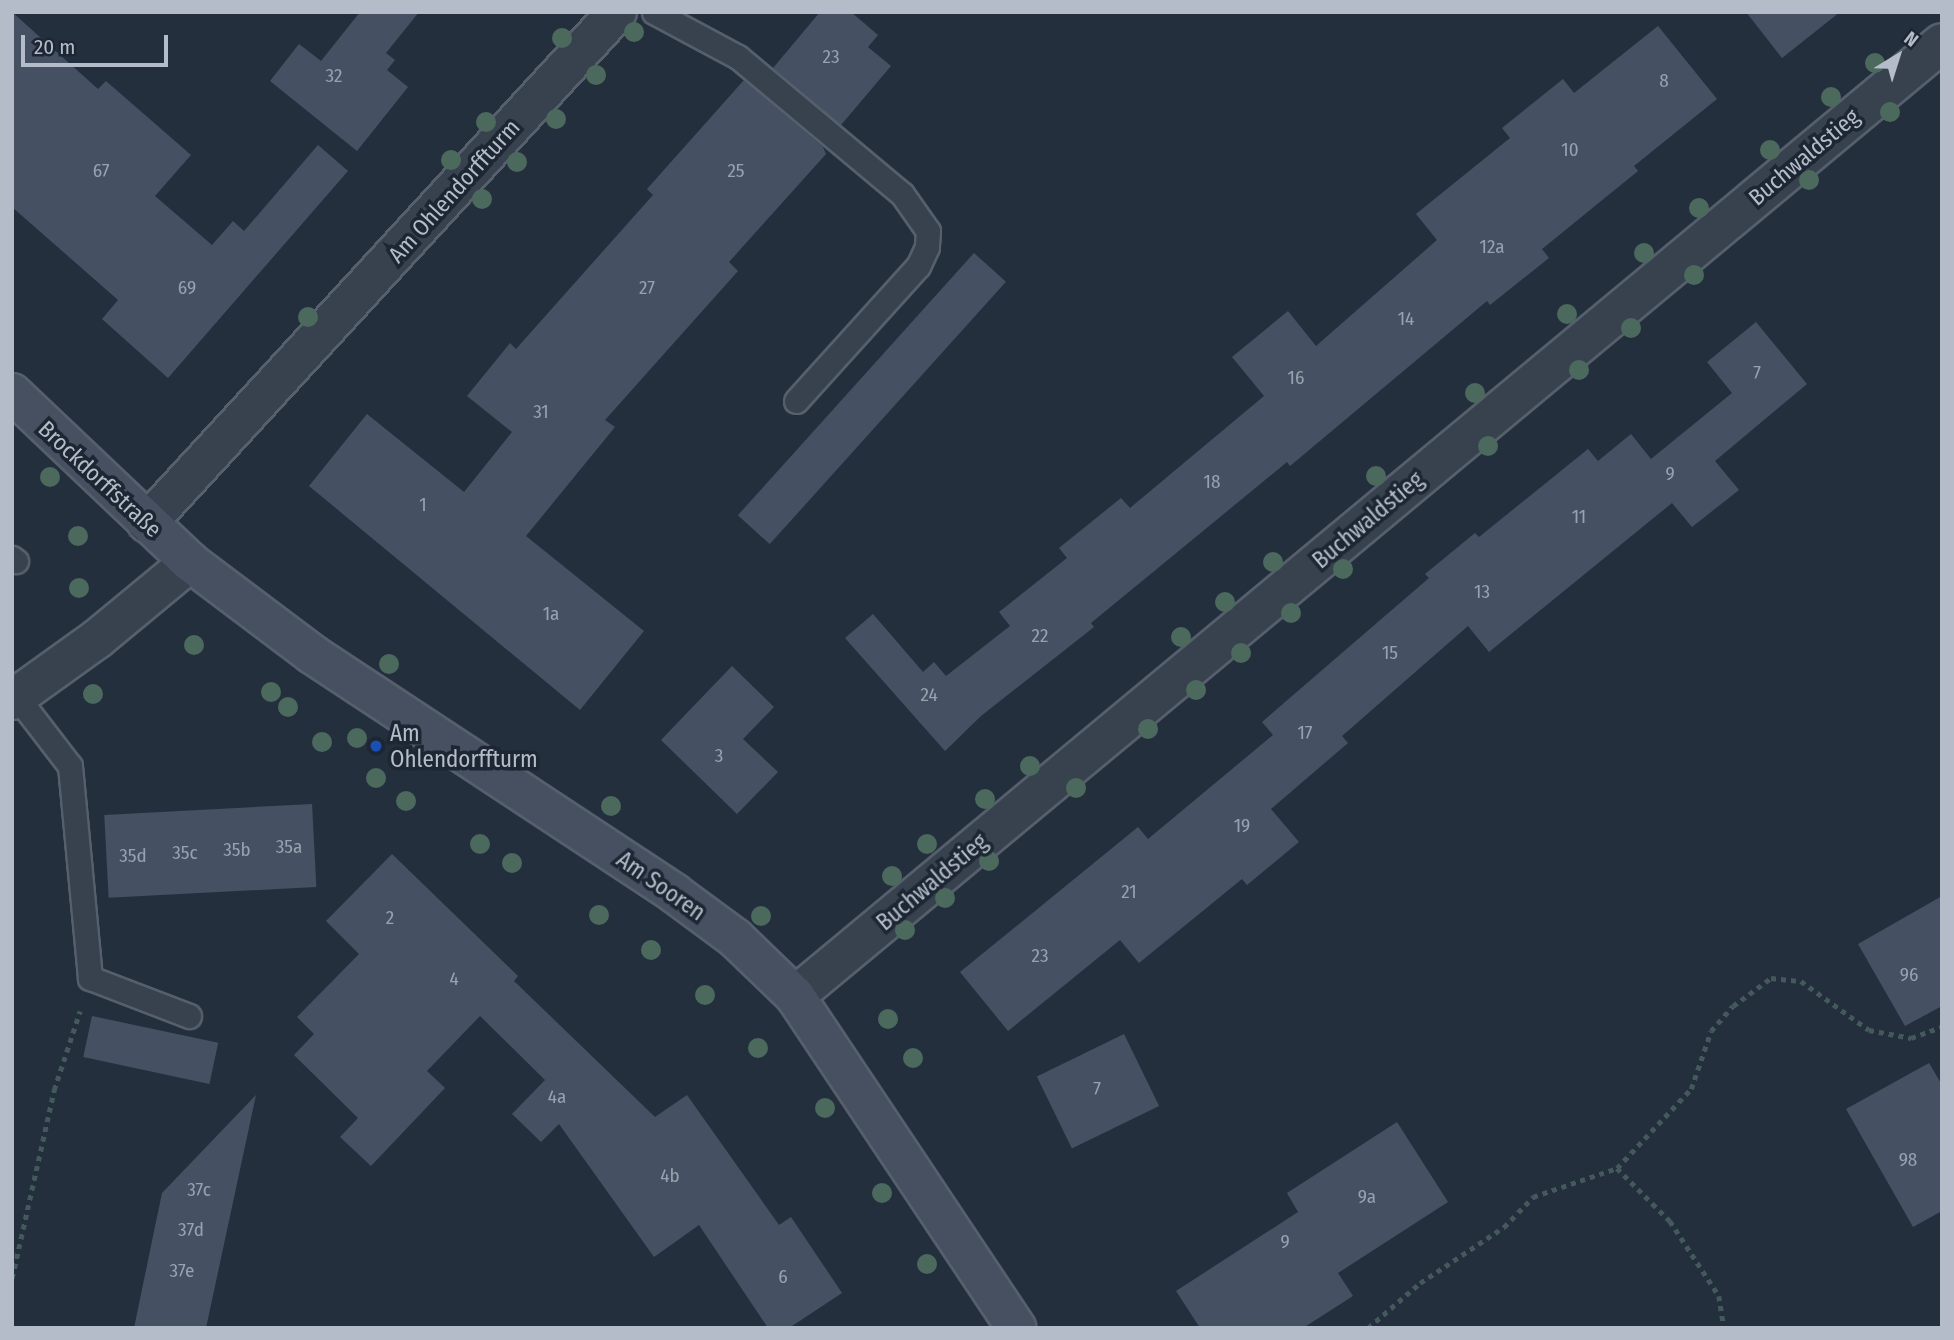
<!DOCTYPE html>
<meta charset="utf-8">
<style>
body{margin:0}
#map{position:relative;width:1954px;height:1340px;overflow:hidden;background:#242f3e;font-family:"Fira Sans Condensed",sans-serif}
div>[style]{position:absolute}
[style*='--x']{left:calc(var(--x)*1px);top:calc(var(--y)*1px);width:calc(var(--w)*1px);rotate:calc(var(--a)*1deg)}
.building>*{inset:0;background:#455162;transform-origin:0 0}
.path>*{height:4.5px;margin-top:-2.25px;transform-origin:0;background:repeating-linear-gradient(90deg,#44595c 0 5px,transparent 0 10px)}
.roads{filter:drop-shadow(2px 0 #565f6c) drop-shadow(-2px 0 #565f6c) drop-shadow(0 2px #565f6c) drop-shadow(0 -2px #565f6c)}
.lane>*{height:23px;margin:-11.5px;padding:0 11.5px;transform-origin:11.5px;border-radius:11.5px;background:#38414e}
.street>*{height:38px;margin:-19px;padding:0 19px;transform-origin:19px;border-radius:19px;background:#38414e}
.secondary>*{height:38px;margin:-19px;padding:0 19px;transform-origin:19px;border-radius:19px;background:#465061}
.trees>*{width:20px;height:20px;margin:-10px;border-radius:50%;background:#4b6a5d}
.dots>*{width:19px;height:19px;translate:-50% -50%;box-sizing:border-box;border:4px solid #1d2633;border-radius:50%}
span{translate:-50% -50%;white-space:nowrap;text-align:center;line-height:1.15;-webkit-text-stroke:7px #1d2633;paint-order:stroke}
.number-label{font-size:19px;color:#98a1af}
.number-label span{-webkit-text-stroke-width:0}
.street-label{font-size:23px;color:#b4bcc9}
.poi-label{font-size:23px;color:#b4bcc9}
.left{translate:0 -50%;text-align:left}
.frame{position:absolute;inset:0;border:14px solid #b4bcc9;pointer-events:none}
.north{position:absolute;left:1863px;top:21px;width:70px;height:70px;-webkit-text-stroke:5px #1d2633;paint-order:stroke;rotate:38deg;font-size:19px;font-weight:700;line-height:28px;text-align:center;color:#b4bcc9}
.north::after{content:'';display:block;margin:auto;width:24px;height:32px;background:#b4bcc9;clip-path:polygon(50% 0,100% 100%,50% 72%,0 100%)}
.scale{position:absolute;left:21px;top:35px;width:147px;height:32px;box-sizing:border-box;border:4px solid #b4bcc9;border-top:0;padding-left:9px;font-size:21px;line-height:24px;white-space:nowrap;color:#b4bcc9;-webkit-text-stroke:5px #1d2633;paint-order:stroke}
</style>
<div id="map">
<div class="building">
<div style="clip-path:polygon(12px 12px,98px 89px,106px 81px,191px 155px,155px 196px,212px 245px,233px 221px,244px 231px,318px 145px,348px 171px,168px 378px,102px 319px,118px 300px,12px 207px)"></div>
<div style="clip-path:polygon(360px 12px,419px 12px,386px 53px,395px 60px,387px 70px,408px 87px,357px 151px,270px 81px,299px 44px,321px 61px)"></div>
<div style="clip-path:polygon(820px 12px,851px 12px,878px 35px,868px 47px,891px 66px,841px 125px,773px 68px)"></div>
<div style="clip-path:polygon(1746px 12px,1840px 12px,1782px 58px)"></div>
<div style="clip-path:polygon(1658px 26px,1717px 99px,1634px 166px,1638px 171px,1542px 249px,1549px 258px,1490px 305px,1487px 301px,1290px 466px,1287px 462px,1091px 623px,1094px 627px,981px 716px,945px 751px,845px 638px,873px 614px,923px 672px,934px 662px,946px 676px,1010px 626px,999px 612px,1067px 558px,1059px 548px,1121px 498px,1130px 508px,1264px 396px,1232px 357px,1288px 311px,1316px 346px,1437px 240px,1416px 214px,1510px 138px,1502px 128px,1563px 79px,1574px 93px)"></div>
<div style="clip-path:polygon(744px 80px,823px 147px,826px 154px,729px 262px,738px 271px,605px 420px,615px 427px,526px 536px,644px 631px,580px 710px,309px 486px,367px 414px,464px 492px,512px 432px,467px 396px,510px 343px,516px 349px,653px 195px,647px 189px)"></div>
<div style="left:974px;top:253px;width:43px;height:353px;rotate:42deg"></div>
<div style="clip-path:polygon(1756px 322px,1807px 384px,1715px 461px,1739px 490px,1692px 527px,1672px 503px,1489px 652px,1468px 626px,1342px 736px,1348px 743px,1271px 809px,1299px 842px,1247px 885px,1242px 879px,1139px 963px,1120px 940px,1008px 1031px,960px 972px,1138px 827px,1148px 839px,1273px 735px,1262px 722px,1429px 578px,1425px 574px,1475px 533px,1479px 537px,1588px 449px,1598px 461px,1631px 434px,1651px 459px,1732px 393px,1707px 362px)"></div>
<div style="clip-path:polygon(732px 666px,774px 707px,743px 739px,778px 772px,737px 814px,661px 740px)"></div>
<div style="left:312px;top:804px;width:83px;height:208px;rotate:87deg"></div>
<div style="clip-path:polygon(392px 854px,518px 976px,514px 981px,655px 1117px,687px 1095px,779px 1225px,791px 1217px,842px 1293px,789px 1328px,768px 1328px,699px 1225px,654px 1257px,559px 1124px,541px 1142px,512px 1114px,545px 1080px,480px 1016px,427px 1071px,445px 1088px,371px 1166px,340px 1137px,358px 1118px,294px 1055px,314px 1034px,297px 1017px,359px 954px,326px 921px)"></div>
<div style="clip-path:polygon(1942px 896px,1942px 1006px,1905px 1026px,1858px 944px)"></div>
<div style="left:92px;top:1016px;width:129px;height:42px;rotate:12deg"></div>
<div style="left:1124px;top:1034px;width:80px;height:97px;rotate:64deg"></div>
<div style="clip-path:polygon(1929px 1063px,1942px 1085px,1942px 1211px,1913px 1227px,1846px 1109px)"></div>
<div style="clip-path:polygon(256px 1095px,206px 1328px,134px 1328px,162px 1193px)"></div>
<div style="clip-path:polygon(1397px 1122px,1448px 1202px,1338px 1273px,1353px 1296px,1303px 1328px,1200px 1328px,1176px 1291px,1298px 1212px,1287px 1193px)"></div>
</div>
<div class="path">
<div style="--x:1617;--y:1168;--w:75;--a:45"></div>
<div style="--x:1670;--y:1221;--w:90;--a:56.8"></div>
<div style="--x:1719;--y:1296;--w:32;--a:81"></div>
<div style="--x:12;--y:1278;--w:193;--a:-77.4"></div>
<div style="--x:54;--y:1090;--w:83;--a:-71.8"></div>
<div style="--x:1368;--y:1328;--w:69;--a:-40.9"></div>
<div style="--x:1420;--y:1283;--w:101;--a:-33.7"></div>
<div style="--x:1504;--y:1227;--w:42;--a:-46"></div>
<div style="--x:1533;--y:1197;--w:89;--a:-19"></div>
<div style="--x:1617;--y:1168;--w:108;--a:-46.9"></div>
<div style="--x:1691;--y:1089;--w:61;--a:-71"></div>
<div style="--x:1711;--y:1031;--w:33;--a:-49"></div>
<div style="--x:1733;--y:1006;--w:47;--a:-36.4"></div>
<div style="--x:1771;--y:978;--w:30;--a:6"></div>
<div style="--x:1801;--y:981;--w:84;--a:35.8"></div>
<div style="--x:1869;--y:1030;--w:43;--a:10.8"></div>
<div style="--x:1911;--y:1038;--w:33;--a:-20"></div>
</div>
<div class="roads">
<div class="lane">
<div style="--x:654;--y:12;--w:95;--a:28.2"></div>
<div style="--x:738;--y:57;--w:214;--a:39.9"></div>
<div style="--x:902;--y:194;--w:45;--a:54.9"></div>
<div style="--x:928;--y:231;--w:16;--a:94"></div>
<div style="--x:927;--y:247;--w:21;--a:115"></div>
<div style="--x:918;--y:266;--w:182;--a:132.1"></div>
<div style="--x:12;--y:558;--w:5;--a:37"></div>
<div style="--x:17;--y:697;--w:87;--a:52.5"></div>
<div style="--x:70;--y:766;--w:213;--a:84.6"></div>
<div style="--x:90;--y:978;--w:106;--a:21"></div>
</div>
<div class="street">
<div style="--x:147;--y:523;--w:694;--a:-47.39"></div>
<div style="--x:12;--y:700;--w:105;--a:-35.7"></div>
<div style="--x:97;--y:639;--w:121;--a:-39.6"></div>
<div style="--x:795;--y:996;--w:1491;--a:-39.72"></div>
</div>
<div class="secondary">
<div style="--x:12;--y:393;--w:245;--a:43.5"></div>
<div style="--x:190;--y:562;--w:153;--a:37"></div>
<div style="--x:312;--y:654;--w:434;--a:33.4"></div>
<div style="--x:674;--y:893;--w:76;--a:36.4"></div>
<div style="--x:735;--y:938;--w:83;--a:44"></div>
<div style="--x:795;--y:996;--w:399;--a:56.3"></div>
</div>
</div>
<div class="trees">
<div style="left:634px;top:32px"></div>
<div style="left:562px;top:38px"></div>
<div style="left:1875px;top:63px"></div>
<div style="left:596px;top:75px"></div>
<div style="left:1831px;top:97px"></div>
<div style="left:1890px;top:112px"></div>
<div style="left:556px;top:119px"></div>
<div style="left:486px;top:122px"></div>
<div style="left:1770px;top:150px"></div>
<div style="left:451px;top:160px"></div>
<div style="left:517px;top:162px"></div>
<div style="left:1809px;top:180px"></div>
<div style="left:482px;top:199px"></div>
<div style="left:1699px;top:208px"></div>
<div style="left:1644px;top:253px"></div>
<div style="left:1694px;top:275px"></div>
<div style="left:1567px;top:314px"></div>
<div style="left:308px;top:317px"></div>
<div style="left:1631px;top:328px"></div>
<div style="left:1579px;top:370px"></div>
<div style="left:1475px;top:393px"></div>
<div style="left:1488px;top:446px"></div>
<div style="left:1376px;top:476px"></div>
<div style="left:50px;top:477px"></div>
<div style="left:78px;top:536px"></div>
<div style="left:1273px;top:562px"></div>
<div style="left:1343px;top:569px"></div>
<div style="left:79px;top:588px"></div>
<div style="left:1225px;top:602px"></div>
<div style="left:1291px;top:613px"></div>
<div style="left:1181px;top:637px"></div>
<div style="left:194px;top:645px"></div>
<div style="left:1241px;top:653px"></div>
<div style="left:389px;top:664px"></div>
<div style="left:1196px;top:690px"></div>
<div style="left:271px;top:692px"></div>
<div style="left:93px;top:694px"></div>
<div style="left:288px;top:707px"></div>
<div style="left:1148px;top:729px"></div>
<div style="left:357px;top:738px"></div>
<div style="left:322px;top:742px"></div>
<div style="left:1030px;top:766px"></div>
<div style="left:376px;top:778px"></div>
<div style="left:1076px;top:788px"></div>
<div style="left:985px;top:799px"></div>
<div style="left:406px;top:801px"></div>
<div style="left:611px;top:806px"></div>
<div style="left:480px;top:844px"></div>
<div style="left:927px;top:844px"></div>
<div style="left:989px;top:861px"></div>
<div style="left:512px;top:863px"></div>
<div style="left:892px;top:876px"></div>
<div style="left:945px;top:898px"></div>
<div style="left:599px;top:915px"></div>
<div style="left:761px;top:916px"></div>
<div style="left:905px;top:930px"></div>
<div style="left:651px;top:950px"></div>
<div style="left:705px;top:995px"></div>
<div style="left:888px;top:1019px"></div>
<div style="left:758px;top:1048px"></div>
<div style="left:913px;top:1058px"></div>
<div style="left:825px;top:1108px"></div>
<div style="left:882px;top:1193px"></div>
<div style="left:927px;top:1264px"></div>
</div>
<div class="dots">
<div style="left:376px;top:746px;background:#1a4fb4"></div>
</div>
<div class="number-label">
<span style="left:831px;top:57px">23</span>
<span style="left:334px;top:76px">32</span>
<span style="left:1664px;top:81px">8</span>
<span style="left:1570px;top:150px">10</span>
<span style="left:101px;top:171px">67</span>
<span style="left:736px;top:171px">25</span>
<span style="left:1492px;top:247px">12a</span>
<span style="left:187px;top:288px">69</span>
<span style="left:647px;top:288px">27</span>
<span style="left:1406px;top:319px">14</span>
<span style="left:1757px;top:373px">7</span>
<span style="left:1296px;top:378px">16</span>
<span style="left:541px;top:412px">31</span>
<span style="left:1670px;top:474px">9</span>
<span style="left:1212px;top:482px">18</span>
<span style="left:423px;top:505px">1</span>
<span style="left:1579px;top:517px">11</span>
<span style="left:1482px;top:592px">13</span>
<span style="left:551px;top:614px">1a</span>
<span style="left:1040px;top:636px">22</span>
<span style="left:1390px;top:653px">15</span>
<span style="left:929px;top:695px">24</span>
<span style="left:1305px;top:733px">17</span>
<span style="left:719px;top:756px">3</span>
<span style="left:1242px;top:826px">19</span>
<span style="left:289px;top:847px">35a</span>
<span style="left:237px;top:850px">35b</span>
<span style="left:185px;top:853px">35c</span>
<span style="left:133px;top:856px">35d</span>
<span style="left:1129px;top:892px">21</span>
<span style="left:390px;top:918px">2</span>
<span style="left:1040px;top:956px">23</span>
<span style="left:1909px;top:975px">96</span>
<span style="left:454px;top:979px">4</span>
<span style="left:1097px;top:1089px">7</span>
<span style="left:557px;top:1097px">4a</span>
<span style="left:1908px;top:1160px">98</span>
<span style="left:670px;top:1176px">4b</span>
<span style="left:199px;top:1190px">37c</span>
<span style="left:1367px;top:1197px">9a</span>
<span style="left:191px;top:1230px">37d</span>
<span style="left:1285px;top:1242px">9</span>
<span style="left:182px;top:1271px">37e</span>
<span style="left:783px;top:1277px">6</span>
</div>
<div class="street-label">
<span style="left:1804px;top:157px;rotate:-40deg">Buchwaldstieg</span>
<span style="left:454px;top:191px;rotate:-48deg">Am Ohlendorffturm</span>
<span style="left:100px;top:479px;rotate:43deg">Brockdorffstraße</span>
<span style="left:1368px;top:520px;rotate:-40deg">Buchwaldstieg</span>
<span style="left:932px;top:882px;rotate:-40deg">Buchwaldstieg</span>
<span style="left:661px;top:886px;rotate:35deg">Am Sooren</span>
</div>
<div class="poi-label">
<span class="left" style="left:390px;top:746px">Am<br>Ohlendorffturm</span>
</div>
<div class="frame"></div>
<div class="north">N</div>
<div class="scale">20 m</div>
</div>
